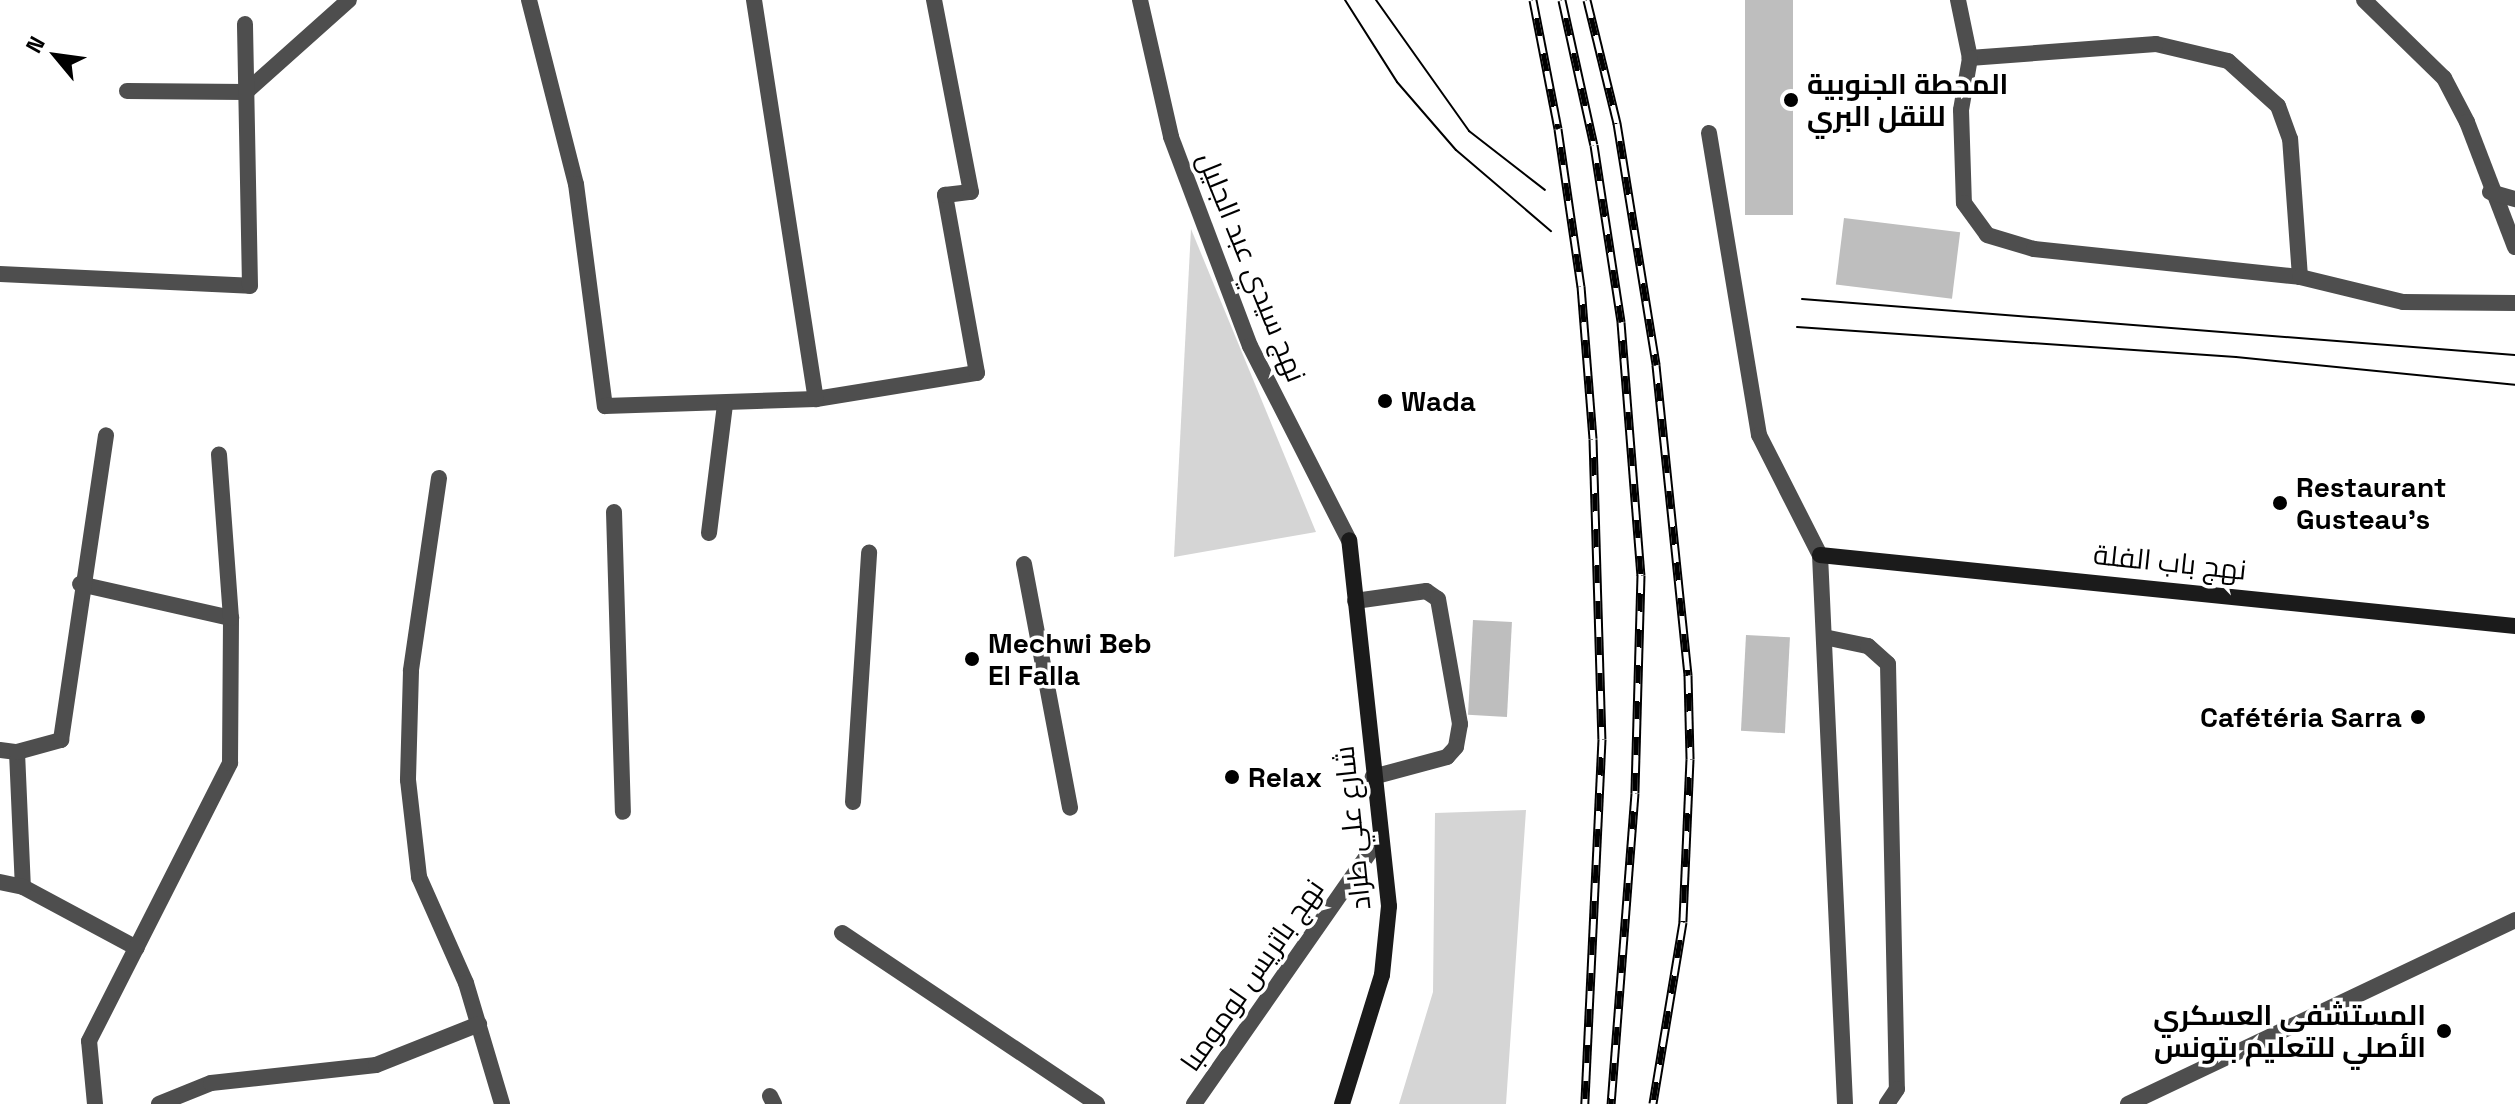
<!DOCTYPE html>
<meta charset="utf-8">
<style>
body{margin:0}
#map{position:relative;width:2515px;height:1104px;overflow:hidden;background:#fff;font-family:"Space Grotesk",Cairo,sans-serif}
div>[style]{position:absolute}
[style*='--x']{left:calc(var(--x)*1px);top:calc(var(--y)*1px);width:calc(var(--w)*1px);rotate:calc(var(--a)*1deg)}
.green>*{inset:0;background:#d5d5d5}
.building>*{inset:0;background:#bebebe;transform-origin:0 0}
.lane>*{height:16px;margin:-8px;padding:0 8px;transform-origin:8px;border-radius:8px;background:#4e4e4e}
.street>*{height:16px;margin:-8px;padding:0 8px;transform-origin:8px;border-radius:8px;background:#4e4e4e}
.secondary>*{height:16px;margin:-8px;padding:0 8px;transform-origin:8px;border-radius:8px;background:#1b1b1b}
.tram>*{height:2px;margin:-1px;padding:0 1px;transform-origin:1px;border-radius:1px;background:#000}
.rail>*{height:9px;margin-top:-4.5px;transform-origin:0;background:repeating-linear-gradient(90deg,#fff 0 18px,#000 0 36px);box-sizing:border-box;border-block:2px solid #000}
.dots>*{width:22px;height:22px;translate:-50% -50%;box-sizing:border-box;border:4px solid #fff;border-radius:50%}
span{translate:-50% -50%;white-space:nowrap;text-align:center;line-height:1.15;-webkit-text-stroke:7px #fff;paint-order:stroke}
.poi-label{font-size:28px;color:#000;font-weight:700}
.left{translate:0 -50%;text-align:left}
.right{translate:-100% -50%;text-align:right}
.street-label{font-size:28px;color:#000}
.north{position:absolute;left:16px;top:16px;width:80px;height:80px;-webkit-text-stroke:6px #fff;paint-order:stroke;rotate:299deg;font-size:22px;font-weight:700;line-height:32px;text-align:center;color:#000}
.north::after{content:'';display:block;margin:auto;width:28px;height:36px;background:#000;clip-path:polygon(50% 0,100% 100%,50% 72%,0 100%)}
</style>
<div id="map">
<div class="green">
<div style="clip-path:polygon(1191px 229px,1316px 532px,1174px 557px)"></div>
<div style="clip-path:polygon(1526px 810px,1506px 1104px,1399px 1104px,1433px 992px,1435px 813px)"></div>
</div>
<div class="building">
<div style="left:1745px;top:0;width:48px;height:215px"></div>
<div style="left:1844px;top:218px;width:117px;height:67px;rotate:7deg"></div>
<div style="left:1473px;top:620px;width:39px;height:95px;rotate:3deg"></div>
<div style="left:1746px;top:635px;width:44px;height:96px;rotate:3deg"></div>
</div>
<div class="lane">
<div style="--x:1958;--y:0;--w:59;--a:78.3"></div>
<div style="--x:2364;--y:0;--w:112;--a:44.3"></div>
<div style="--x:2444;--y:78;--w:50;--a:62.4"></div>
<div style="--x:2467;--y:122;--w:134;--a:69"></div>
<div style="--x:1709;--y:133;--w:306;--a:80.6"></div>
<div style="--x:1759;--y:435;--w:135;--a:63.1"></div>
<div style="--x:2490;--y:192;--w:26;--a:16"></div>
<div style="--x:2300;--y:277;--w:138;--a:-94.1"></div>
<div style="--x:2290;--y:139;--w:35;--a:-110"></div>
<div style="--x:2278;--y:106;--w:67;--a:-138"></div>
<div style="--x:2228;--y:61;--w:74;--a:-166.7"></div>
<div style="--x:2156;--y:44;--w:187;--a:175.7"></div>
<div style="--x:1970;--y:58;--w:53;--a:99.8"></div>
<div style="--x:1961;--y:110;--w:93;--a:88.2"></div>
<div style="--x:1964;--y:203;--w:39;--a:54"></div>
<div style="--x:1987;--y:235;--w:49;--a:16.6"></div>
<div style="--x:2034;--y:249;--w:267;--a:6"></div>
<div style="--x:2300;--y:277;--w:106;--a:13.6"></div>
<div style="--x:2403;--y:302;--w:112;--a:0.5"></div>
<div style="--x:1355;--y:601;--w:72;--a:-8"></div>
<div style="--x:1426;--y:591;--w:14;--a:34"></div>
<div style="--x:1438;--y:599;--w:127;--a:80"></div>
<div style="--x:1460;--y:724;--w:23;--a:100"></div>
<div style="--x:1456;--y:747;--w:13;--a:132"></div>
<div style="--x:1447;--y:757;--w:77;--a:164.9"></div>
<div style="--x:1824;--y:637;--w:45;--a:11.6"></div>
<div style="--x:1868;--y:646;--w:27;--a:42"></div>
<div style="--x:1888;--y:664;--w:425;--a:88.8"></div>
<div style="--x:1897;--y:1089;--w:18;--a:124"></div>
</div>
<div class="street">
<div style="--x:529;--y:0;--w:190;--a:75.7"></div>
<div style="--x:576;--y:184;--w:224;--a:82.6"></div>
<div style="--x:605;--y:406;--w:211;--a:-1.9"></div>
<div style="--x:816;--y:399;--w:163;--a:-9.2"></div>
<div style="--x:977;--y:373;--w:181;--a:-100.2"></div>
<div style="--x:945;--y:195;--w:26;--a:-7"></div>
<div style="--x:971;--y:192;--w:196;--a:-100.9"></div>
<div style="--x:754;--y:0;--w:404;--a:81.2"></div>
<div style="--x:1140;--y:0;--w:140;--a:77.2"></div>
<div style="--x:1171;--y:137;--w:223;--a:69.3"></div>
<div style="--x:1250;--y:346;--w:218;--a:63"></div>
<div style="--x:127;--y:91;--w:119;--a:0.5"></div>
<div style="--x:246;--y:92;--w:138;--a:-41.8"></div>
<div style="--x:0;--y:274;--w:250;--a:2.7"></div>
<div style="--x:250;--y:286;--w:262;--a:-91.1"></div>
<div style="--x:439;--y:478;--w:195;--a:98.3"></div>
<div style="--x:411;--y:671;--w:109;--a:91.6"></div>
<div style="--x:408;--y:780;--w:98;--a:83.5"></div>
<div style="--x:419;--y:877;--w:116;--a:66.1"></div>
<div style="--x:466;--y:983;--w:126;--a:73.4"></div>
<div style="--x:614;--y:512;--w:300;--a:88.3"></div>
<div style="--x:709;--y:533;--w:129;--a:-82.9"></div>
<div style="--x:1820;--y:555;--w:550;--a:87.39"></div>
<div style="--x:1024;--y:564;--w:248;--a:79.3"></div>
<div style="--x:80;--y:584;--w:155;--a:12.7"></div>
<div style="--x:0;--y:750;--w:17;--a:7"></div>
<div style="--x:17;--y:752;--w:135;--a:87.5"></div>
<div style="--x:23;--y:887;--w:129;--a:28.2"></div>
<div style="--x:17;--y:752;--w:46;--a:-15.3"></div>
<div style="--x:61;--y:740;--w:308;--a:-81.6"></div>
<div style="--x:853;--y:802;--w:250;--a:-86.3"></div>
<div style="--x:0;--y:882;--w:24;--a:12"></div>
<div style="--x:842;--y:933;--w:307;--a:33.8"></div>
<div style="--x:770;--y:1096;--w:9;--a:63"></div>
<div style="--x:95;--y:1104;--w:63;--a:-95.4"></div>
<div style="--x:89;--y:1041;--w:312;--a:-63.1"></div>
<div style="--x:230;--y:763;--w:145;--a:-89.6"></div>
<div style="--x:231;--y:618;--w:164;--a:-94.2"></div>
<div style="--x:159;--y:1104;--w:56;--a:-22"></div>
<div style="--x:211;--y:1083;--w:166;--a:-6.2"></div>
<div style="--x:376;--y:1065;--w:111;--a:-21.7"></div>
<div style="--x:1194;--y:1104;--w:325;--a:-55.1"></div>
<div style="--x:2128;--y:1104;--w:429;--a:-25.4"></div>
</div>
<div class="secondary">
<div style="--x:1820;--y:555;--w:699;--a:5.83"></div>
<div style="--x:1342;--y:1104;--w:135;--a:-72.8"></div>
<div style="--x:1382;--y:975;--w:69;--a:-84.2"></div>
<div style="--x:1389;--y:906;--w:368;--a:-96.2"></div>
</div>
<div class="tram">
<div style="--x:1345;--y:0;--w:97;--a:57.6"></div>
<div style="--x:1397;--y:82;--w:90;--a:49.1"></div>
<div style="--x:1456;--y:150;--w:125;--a:40.5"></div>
<div style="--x:1376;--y:0;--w:161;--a:54.6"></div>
<div style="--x:1469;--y:131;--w:96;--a:37.8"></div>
<div style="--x:1802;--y:299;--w:715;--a:4.49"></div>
<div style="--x:1797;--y:327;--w:440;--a:3.9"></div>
<div style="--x:2236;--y:357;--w:280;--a:5.7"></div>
</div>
<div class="rail">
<div style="--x:1533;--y:0;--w:131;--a:79"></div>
<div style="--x:1558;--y:129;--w:159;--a:81.7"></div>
<div style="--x:1581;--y:286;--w:153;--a:85.5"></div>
<div style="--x:1593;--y:439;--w:300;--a:88.3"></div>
<div style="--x:1602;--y:739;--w:365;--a:92.7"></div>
<div style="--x:1562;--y:0;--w:148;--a:77.6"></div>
<div style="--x:1594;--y:145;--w:179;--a:81.3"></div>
<div style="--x:1621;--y:322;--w:254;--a:85.5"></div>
<div style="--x:1641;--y:575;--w:218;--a:91.6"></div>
<div style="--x:1635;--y:793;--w:312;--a:94.4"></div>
<div style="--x:1587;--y:0;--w:127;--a:76.3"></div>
<div style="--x:1617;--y:123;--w:245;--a:80.8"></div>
<div style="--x:1656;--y:365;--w:312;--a:84.1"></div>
<div style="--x:1688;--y:675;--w:84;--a:88.6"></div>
<div style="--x:1690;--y:759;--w:163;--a:92.5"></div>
<div style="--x:1683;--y:922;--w:184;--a:99.4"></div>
</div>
<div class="dots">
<div style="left:1791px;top:100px;background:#000"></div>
<div style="left:1385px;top:401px;background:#000"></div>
<div style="left:2280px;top:503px;background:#000"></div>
<div style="left:972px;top:659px;background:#000"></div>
<div style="left:2418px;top:717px;background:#000"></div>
<div style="left:1232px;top:777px;background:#000"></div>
<div style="left:2444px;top:1031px;background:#000"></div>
</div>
<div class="poi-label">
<span class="left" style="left:1807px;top:100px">المحطة الجنوبية<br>للنقل البري</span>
<span class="left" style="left:1401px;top:401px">Wada</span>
<span class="left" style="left:2296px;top:503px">Restaurant<br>Gusteau's</span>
<span class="left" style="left:988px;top:659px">Mechwi Beb<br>El Falla</span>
<span class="right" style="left:2402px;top:717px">Cafétéria Sarra</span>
<span class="left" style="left:1248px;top:777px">Relax</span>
<span class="right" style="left:2426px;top:1031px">المستشفى العسكري<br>الأصلي للتعليم بتونس</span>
</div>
<div class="street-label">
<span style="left:1252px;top:267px;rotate:68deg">نهج سيدي عبد الجليل</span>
<span style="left:2170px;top:562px;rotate:6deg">نهج باب الفلة</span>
<span style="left:1352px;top:828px;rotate:-96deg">شارع علي طراد</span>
<span style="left:1252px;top:975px;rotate:-55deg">نهج باتريس لومومبا</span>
</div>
<div class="north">N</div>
</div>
